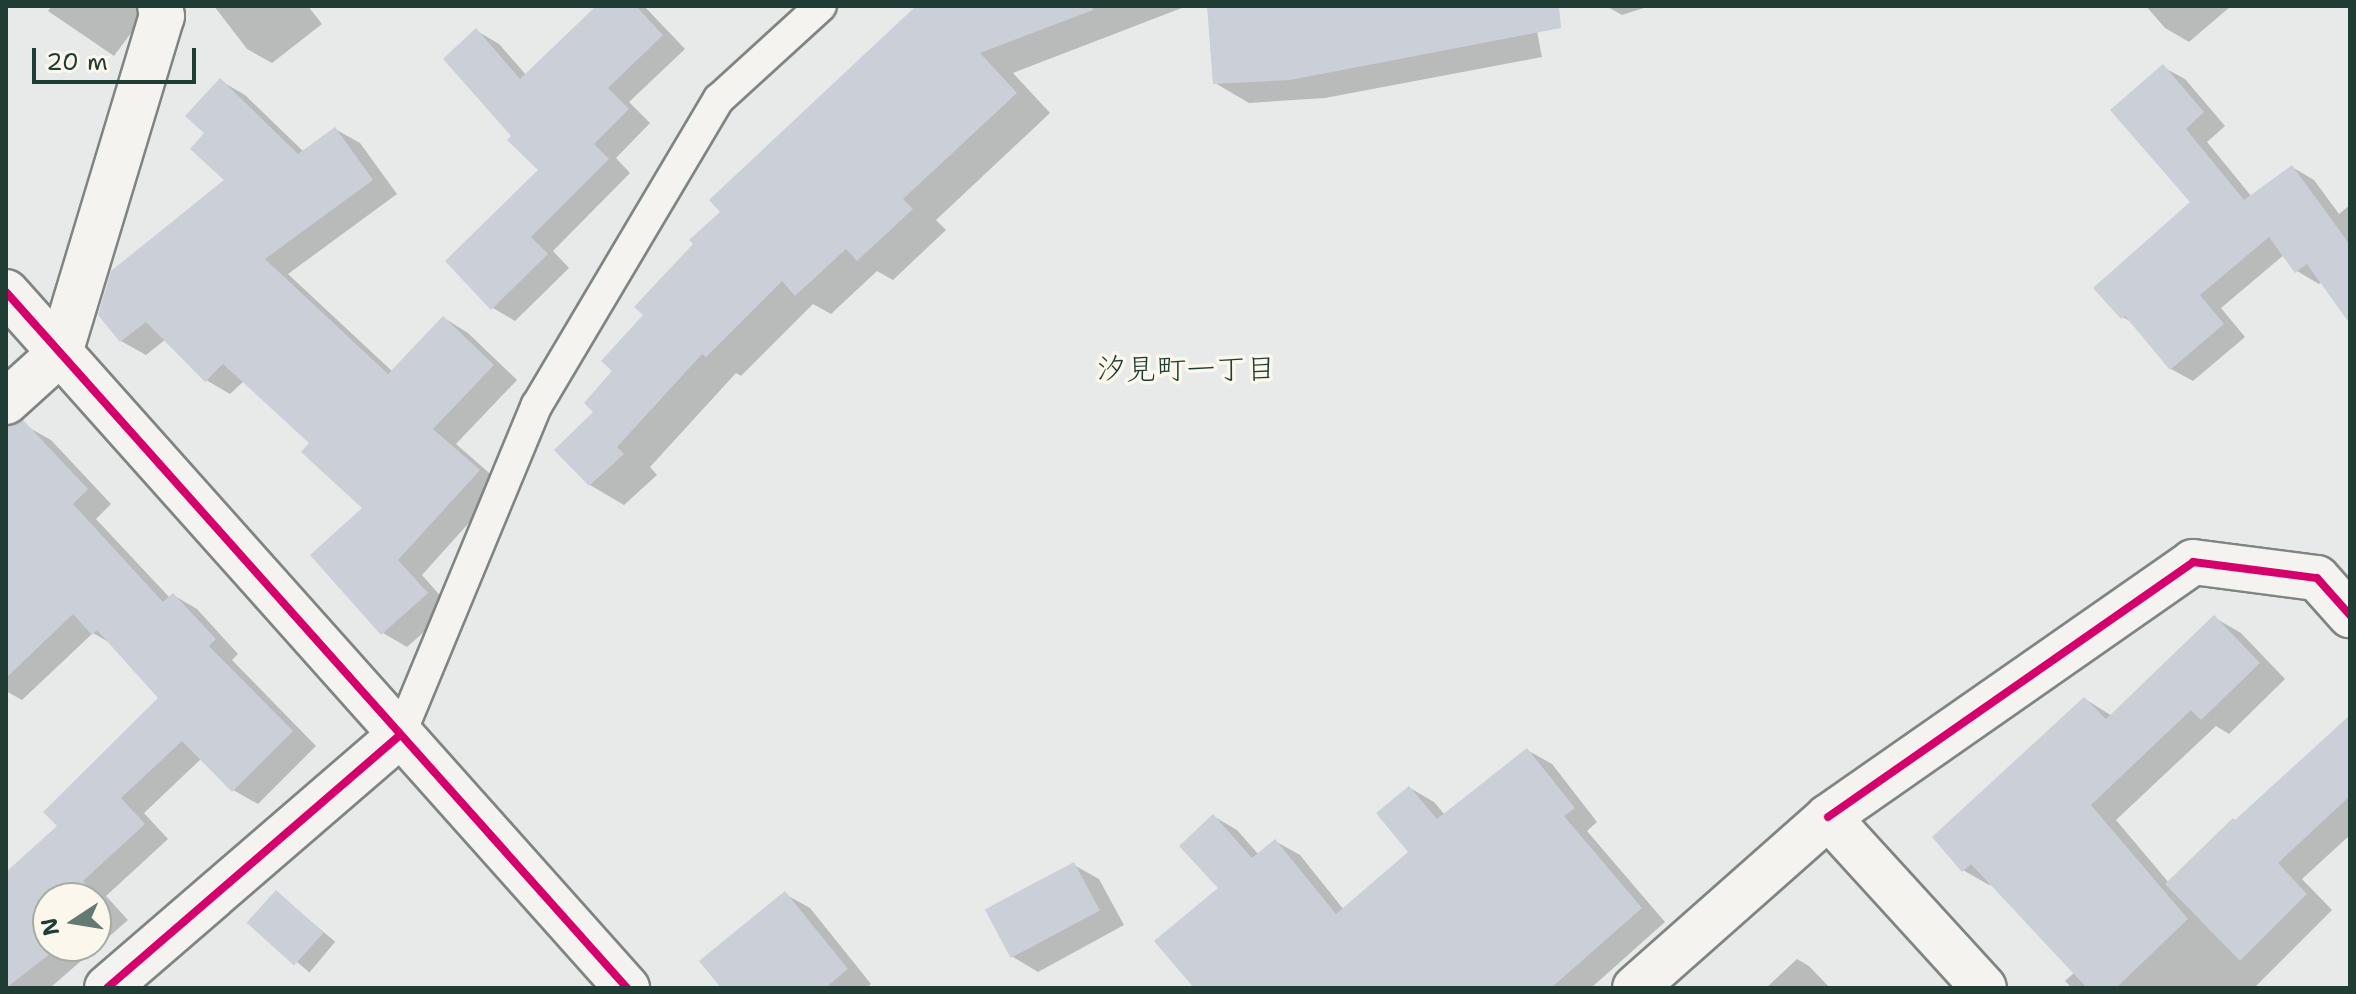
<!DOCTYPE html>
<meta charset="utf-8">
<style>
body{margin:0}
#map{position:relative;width:2356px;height:994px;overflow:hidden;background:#e8e9e9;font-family:"Shantell Sans","Klee One",sans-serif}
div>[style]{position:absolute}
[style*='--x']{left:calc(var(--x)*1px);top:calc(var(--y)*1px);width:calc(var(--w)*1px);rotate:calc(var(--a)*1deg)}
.shadow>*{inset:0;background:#0003;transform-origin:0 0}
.building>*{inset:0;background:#cacfd8;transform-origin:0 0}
.roads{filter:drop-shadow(2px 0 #7f8583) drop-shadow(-2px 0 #7f8583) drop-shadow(0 2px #7f8583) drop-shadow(0 -2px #7f8583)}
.lane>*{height:30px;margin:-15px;padding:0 15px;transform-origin:15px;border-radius:15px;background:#f4f3f0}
.street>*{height:44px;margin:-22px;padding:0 22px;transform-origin:22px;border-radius:22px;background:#f4f3f0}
.secondary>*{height:44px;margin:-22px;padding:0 22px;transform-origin:22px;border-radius:22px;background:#f4f3f0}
.cycleway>*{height:8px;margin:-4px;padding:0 4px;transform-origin:4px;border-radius:4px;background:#d6006c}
span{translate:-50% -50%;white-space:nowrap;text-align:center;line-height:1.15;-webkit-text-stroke:7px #fbf7ec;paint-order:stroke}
.neighbourhood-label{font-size:30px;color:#1f3d34}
.frame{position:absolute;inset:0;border:8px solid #1f3d34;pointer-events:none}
.north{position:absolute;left:32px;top:882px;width:80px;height:80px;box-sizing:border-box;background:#fbf7ec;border:2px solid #a3ada2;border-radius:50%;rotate:258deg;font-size:22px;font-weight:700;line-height:32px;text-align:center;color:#1f3d34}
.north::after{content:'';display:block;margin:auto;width:28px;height:36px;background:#657973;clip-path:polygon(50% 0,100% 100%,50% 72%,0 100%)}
.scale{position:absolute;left:32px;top:48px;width:164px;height:36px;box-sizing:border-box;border:4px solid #1f3d34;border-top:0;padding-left:10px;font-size:24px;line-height:28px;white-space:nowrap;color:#1f3d34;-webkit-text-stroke:6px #fbf7ec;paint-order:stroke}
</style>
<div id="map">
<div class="shadow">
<div style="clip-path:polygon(52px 6px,151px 6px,114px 56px,48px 11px)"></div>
<div style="clip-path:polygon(214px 6px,308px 6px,322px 24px,272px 63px,247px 49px)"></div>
<div style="clip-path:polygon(598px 6px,644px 6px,685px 49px,629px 102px,650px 123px,616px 158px,630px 173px,553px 251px,569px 268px,515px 321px,493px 308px,541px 170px,514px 136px,477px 31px,499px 44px,527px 76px)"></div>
<div style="clip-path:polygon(919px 6px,1187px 6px,1013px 73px,1050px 113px,936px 220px,946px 230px,893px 280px,877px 271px,831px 314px,813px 304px,741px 376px,736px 373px,650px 467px,657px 475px,624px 505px,590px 485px,596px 412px,646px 315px,722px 212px)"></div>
<div style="clip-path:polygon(1209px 6px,1532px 6px,1542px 57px,1325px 98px,1249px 103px,1215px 83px)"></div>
<div style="clip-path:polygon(1606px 6px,1650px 6px,1622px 15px)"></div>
<div style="clip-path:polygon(2146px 6px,2231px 6px,2189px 42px,2165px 28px)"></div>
<div style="clip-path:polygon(2163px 67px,2185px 79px,2225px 126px,2207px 142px,2252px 197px,2292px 167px,2314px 180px,2339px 214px,2350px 205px,2350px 302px,2322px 282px,2319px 284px,2297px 271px,2285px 254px,2221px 308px,2245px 337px,2193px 381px,2171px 369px,2133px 323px,2123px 317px,2193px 202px)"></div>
<div style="clip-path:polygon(221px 81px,245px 95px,304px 152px,335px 129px,360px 143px,397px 194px,288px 274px,393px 372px,444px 318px,468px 333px,517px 380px,456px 444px,503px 485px,422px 575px,451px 608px,407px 647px,383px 633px,365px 508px,312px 443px,244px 381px,230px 394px,206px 380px,166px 339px,146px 355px,121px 341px,227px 180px,207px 133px)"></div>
<div style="clip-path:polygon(evenodd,26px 426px,51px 440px,111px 504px,96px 519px,170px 598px,173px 595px,197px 609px,238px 654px,232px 660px,316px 746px,258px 804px,233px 790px,202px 758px,144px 813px,168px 839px,106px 896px,128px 920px,50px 988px,6px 988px,6px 875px,60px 826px,161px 698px,112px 644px,93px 633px,22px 700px,6px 691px,6px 446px,26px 426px,48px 898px,96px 898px,96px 946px,48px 946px,48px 898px)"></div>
<div style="clip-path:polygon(2215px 618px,2241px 633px,2285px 679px,2229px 734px,2216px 726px,2116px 820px,2169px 883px,2350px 717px,2350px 835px,2302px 879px,2332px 910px,2254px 988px,2072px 988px,2065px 981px,2075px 972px,1992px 883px,1989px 885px,1963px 870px,2085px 699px,2112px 716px)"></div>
<div style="clip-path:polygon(1527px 750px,1552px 764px,1597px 822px,1587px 831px,1665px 922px,1591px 988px,1196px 988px,1221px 888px,1213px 816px,1237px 830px,1259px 855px,1275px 841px,1300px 855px,1344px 910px,1411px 852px,1410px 788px,1434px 802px,1445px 815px)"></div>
<div style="clip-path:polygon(1074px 865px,1099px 879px,1124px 925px,1038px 972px,1013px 957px)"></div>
<div style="left:277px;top:893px;width:76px;height:40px;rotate:40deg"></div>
<div style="clip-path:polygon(785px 894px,810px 908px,871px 984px,866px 988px,723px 988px)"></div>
<div style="clip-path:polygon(1797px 959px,1809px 966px,1830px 988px,1766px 988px)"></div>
</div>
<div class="building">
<div style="clip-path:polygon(596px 6px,636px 6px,663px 35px,608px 88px,629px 109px,594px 144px,609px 159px,531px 237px,548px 254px,491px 310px,445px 261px,538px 170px,507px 140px,511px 136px,443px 59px,476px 28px,520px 79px)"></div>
<div style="clip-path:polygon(916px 6px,1092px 6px,1093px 10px,980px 53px,1017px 93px,903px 199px,913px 209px,857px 261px,846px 249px,795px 296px,782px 281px,706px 357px,702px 354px,617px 447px,624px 454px,589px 486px,554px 450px,593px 412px,584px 403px,612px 371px,601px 361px,643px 315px,634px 307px,693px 244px,689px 240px,720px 212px,709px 200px)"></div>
<div style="clip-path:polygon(1207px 6px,1559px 6px,1561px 28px,1290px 80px,1213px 84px)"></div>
<div style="clip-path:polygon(2163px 64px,2204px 112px,2186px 129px,2244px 200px,2292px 165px,2350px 245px,2350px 324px,2307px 264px,2295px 273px,2269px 237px,2200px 295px,2224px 324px,2170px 370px,2125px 316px,2121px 319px,2093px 288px,2190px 202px,2110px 110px)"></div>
<div style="clip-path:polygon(220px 78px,298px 154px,335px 127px,373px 180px,265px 259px,388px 374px,443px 316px,494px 365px,433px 429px,480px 470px,398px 560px,428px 593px,381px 635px,310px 555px,362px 508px,301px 452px,309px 443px,223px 364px,205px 382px,146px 322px,120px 342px,98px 315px,111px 271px,224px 180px,190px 149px,204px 133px,185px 116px)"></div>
<div style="clip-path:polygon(23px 420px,88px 489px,73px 504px,163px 602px,173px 593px,216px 639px,209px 646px,293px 731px,232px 792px,182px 741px,121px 798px,145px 824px,83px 881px,105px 905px,96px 913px,96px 898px,48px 898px,48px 946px,60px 946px,6px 988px,6px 872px,57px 826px,43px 812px,158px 698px,97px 630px,92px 635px,73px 614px,6px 678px,6px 426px)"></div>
<div style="clip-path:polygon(2214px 615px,2260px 663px,2201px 720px,2191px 710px,2091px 805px,2188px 919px,2116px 988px,2087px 988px,1971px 864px,1962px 872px,1932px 837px,2084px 697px,2106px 719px)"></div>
<div style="clip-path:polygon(2350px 715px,2350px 796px,2278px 863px,2307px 894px,2240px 961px,2165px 884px,2233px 818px,2235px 820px)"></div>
<div style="clip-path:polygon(1527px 748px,1575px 808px,1564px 816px,1642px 908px,1551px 988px,1194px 988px,1154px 941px,1218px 888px,1179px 846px,1213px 814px,1252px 858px,1275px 839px,1336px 914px,1408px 852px,1376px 813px,1409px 786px,1437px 819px)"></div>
<div style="left:1074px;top:862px;width:55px;height:101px;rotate:62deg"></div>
<div style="left:276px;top:890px;width:64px;height:44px;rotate:42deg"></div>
<div style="clip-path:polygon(785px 891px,848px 969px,825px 988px,721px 988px,699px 961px)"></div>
</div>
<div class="roads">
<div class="lane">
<div style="--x:400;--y:735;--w:357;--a:-67.5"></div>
<div style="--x:537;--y:405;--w:356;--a:-59.3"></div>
<div style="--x:719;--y:99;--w:138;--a:-42.4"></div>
</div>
<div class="street">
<div style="--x:6;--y:402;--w:73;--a:-42.2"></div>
<div style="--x:60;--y:353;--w:352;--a:-73.2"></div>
<div style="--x:162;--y:16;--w:10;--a:-101"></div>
<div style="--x:1828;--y:817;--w:445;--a:-34.9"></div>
<div style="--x:2193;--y:562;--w:125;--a:7.4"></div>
<div style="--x:2317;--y:578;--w:50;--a:48.3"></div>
</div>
<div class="secondary">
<div style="--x:6;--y:292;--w:933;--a:48.26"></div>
<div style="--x:107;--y:988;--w:387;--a:-40.8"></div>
<div style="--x:1635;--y:988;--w:258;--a:-41.5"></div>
<div style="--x:1828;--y:817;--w:231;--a:47.6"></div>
</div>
</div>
<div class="cycleway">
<div style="--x:6;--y:292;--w:933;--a:48.26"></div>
<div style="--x:1828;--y:817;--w:445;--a:-34.9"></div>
<div style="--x:2193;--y:562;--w:125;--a:7.4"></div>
<div style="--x:2317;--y:578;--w:50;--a:48.3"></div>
<div style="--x:107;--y:988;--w:387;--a:-40.8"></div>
</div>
<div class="neighbourhood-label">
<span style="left:1186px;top:369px">汐見町一丁目</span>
</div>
<div class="frame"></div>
<div class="north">N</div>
<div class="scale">20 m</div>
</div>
